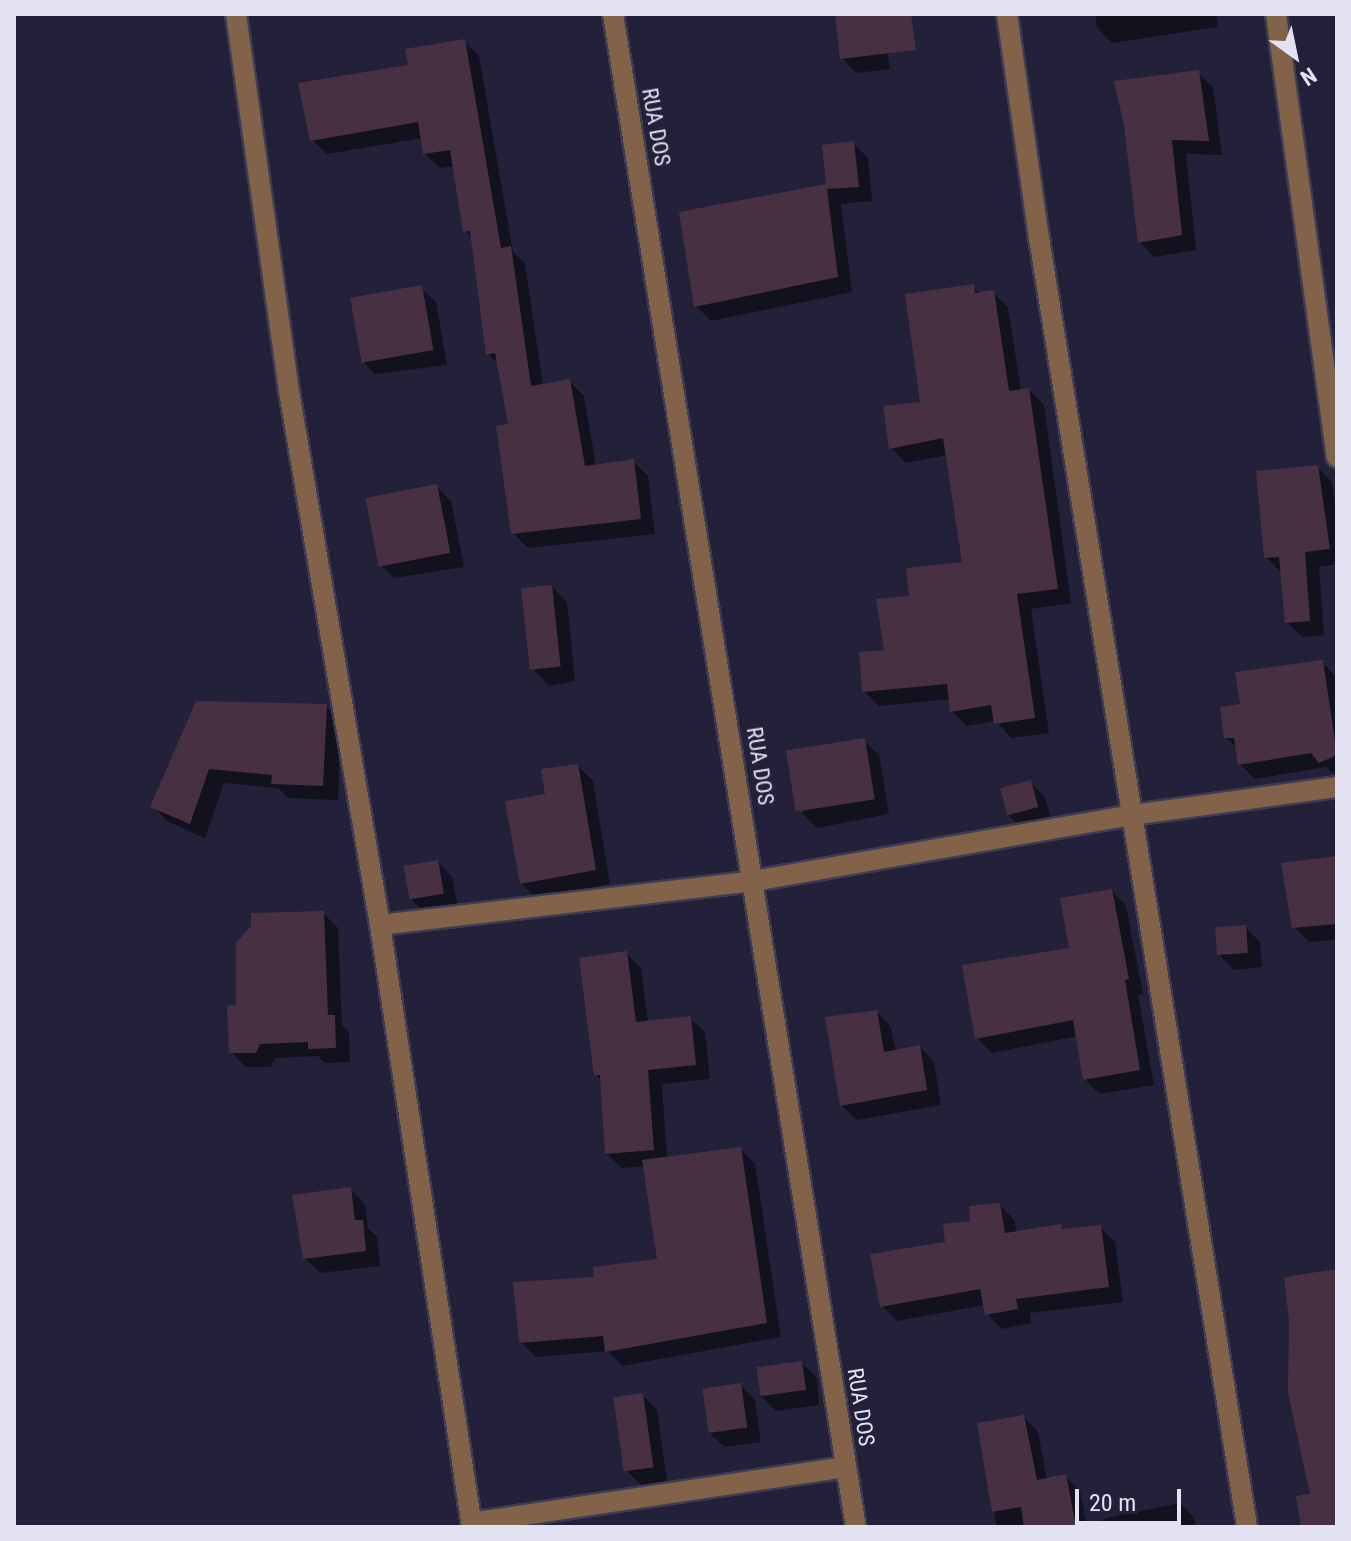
<!DOCTYPE html>
<style>
body{margin:0}
#map{position:relative;width:1351px;height:1541px;overflow:hidden;background:#222139;font-family:"Roboto Condensed",sans-serif}
div>[style]{position:absolute}
[style*='--x']{left:calc(var(--x)*1px);top:calc(var(--y)*1px);width:calc(var(--w)*1px);rotate:calc(var(--a)*1deg)}
.shadow>*{inset:0;background:#0007}
.building>*{inset:0;background:#483043;transform-origin:0 0}
.roads{filter:drop-shadow(2px 0 #3d3c53) drop-shadow(-2px 0 #3d3c53) drop-shadow(0 2px #3d3c53) drop-shadow(0 -2px #3d3c53)}
.minor>*{height:20px;margin:-10px;padding:0 10px;transform-origin:10px;border-radius:10px;background:#826248}
span{translate:-50% -50%;white-space:nowrap;text-align:center;line-height:1.15;-webkit-text-stroke:6px #222139;paint-order:stroke}
.street-label{font-size:22px;color:#e2e2f3}
.frame{position:absolute;inset:0;border:16px solid #e2e2f3;pointer-events:none}
.north{position:absolute;left:1255px;top:16px;width:80px;height:80px;-webkit-text-stroke:6px #222139;paint-order:stroke;rotate:147deg;font-size:22px;font-weight:700;line-height:32px;text-align:center;color:#e2e2f3}
.north::after{content:'';display:block;margin:auto;width:28px;height:36px;background:#e2e2f3;clip-path:polygon(50% 0,100% 100%,50% 72%,0 100%)}
.scale{position:absolute;left:1075px;top:1489px;width:106px;height:36px;box-sizing:border-box;border:4px solid #e2e2f3;border-top:0;padding-left:10px;font-size:24px;line-height:28px;white-space:nowrap;color:#e2e2f3;-webkit-text-stroke:6px #222139;paint-order:stroke}
</style>
<div id="map">
<div class="shadow">
<div style="clip-path:polygon(837px 14px,881px 15px,890px 69px,856px 73px,842px 58px)"></div>
<div style="clip-path:polygon(1095px 14px,1216px 14px,1218px 27px,1112px 43px,1097px 28px)"></div>
<div style="clip-path:polygon(464px 41px,479px 56px,513px 252px,525px 263px,543px 386px,569px 381px,584px 396px,596px 466px,633px 461px,648px 476px,655px 534px,528px 548px,513px 533px,510px 426px,500px 365px,488px 354px,473px 239px,465px 231px,455px 166px,440px 168px,425px 154px,423px 138px,327px 154px,312px 140px,410px 67px)"></div>
<div style="clip-path:polygon(1198px 73px,1213px 87px,1222px 155px,1186px 154px,1196px 250px,1154px 257px,1140px 242px,1126px 126px)"></div>
<div style="clip-path:polygon(853px 143px,868px 158px,872px 201px,841px 204px,852px 292px,711px 321px,696px 306px,829px 185px)"></div>
<div style="clip-path:polygon(973px 287px,981px 294px,993px 293px,1008px 307px,1021px 391px,1029px 390px,1044px 405px,1071px 603px,1031px 609px,1049px 733px,1011px 738px,996px 721px,967px 726px,952px 711px,951px 699px,879px 706px,864px 691px,912px 598px,964px 564px,948px 455px,906px 463px,891px 448px,922px 403px)"></div>
<div style="clip-path:polygon(421px 288px,436px 302px,447px 365px,375px 374px,360px 359px)"></div>
<div style="clip-path:polygon(1317px 467px,1332px 482px,1337px 517px,1337px 564px,1319px 567px,1324px 635px,1302px 637px,1287px 622px,1281px 572px,1266px 557px)"></div>
<div style="clip-path:polygon(436px 486px,451px 501px,464px 567px,394px 578px,379px 563px)"></div>
<div style="clip-path:polygon(552px 587px,567px 602px,575px 681px,549px 686px,535px 671px)"></div>
<div style="clip-path:polygon(1322px 662px,1337px 678px,1337px 776px,1326px 767px,1255px 779px,1240px 764px,1238px 749px,1226px 738px)"></div>
<div style="clip-path:polygon(198px 703px,326px 706px,341px 721px,338px 800px,288px 798px,278px 788px,224px 783px,205px 838px,167px 821px,153px 806px)"></div>
<div style="clip-path:polygon(864px 741px,879px 755px,889px 814px,817px 828px,802px 813px)"></div>
<div style="clip-path:polygon(578px 766px,593px 781px,610px 884px,536px 898px,521px 883px,548px 796px)"></div>
<div style="clip-path:polygon(1030px 782px,1045px 797px,1052px 822px,1022px 828px,1007px 814px)"></div>
<div style="clip-path:polygon(1337px 858px,1337px 940px,1309px 942px,1294px 927px)"></div>
<div style="clip-path:polygon(438px 862px,452px 877px,458px 907px,423px 911px,408px 896px)"></div>
<div style="clip-path:polygon(1112px 891px,1126px 906px,1143px 994px,1138px 995px,1154px 1085px,1099px 1094px,1085px 1079px,1078px 1036px,992px 1053px,977px 1038px,1071px 950px)"></div>
<div style="clip-path:polygon(323px 913px,338px 928px,342px 1025px,349px 1032px,350px 1062px,325px 1063px,318px 1056px,275px 1058px,271px 1067px,246px 1067px,231px 1052px,238px 1007px)"></div>
<div style="clip-path:polygon(1245px 927px,1260px 942px,1262px 967px,1234px 970px,1219px 955px)"></div>
<div style="clip-path:polygon(626px 953px,641px 968px,648px 1023px,690px 1018px,705px 1032px,710px 1079px,662px 1084px,667px 1159px,740px 1149px,755px 1164px,781px 1337px,622px 1366px,608px 1351px,536px 1357px,521px 1342px,597px 1279px,659px 1261px,645px 1166px,622px 1168px,607px 1154px,603px 1082px,596px 1075px)"></div>
<div style="clip-path:polygon(877px 1012px,891px 1027px,896px 1052px,920px 1047px,934px 1062px,941px 1105px,857px 1120px,842px 1106px)"></div>
<div style="clip-path:polygon(350px 1189px,365px 1204px,368px 1228px,377px 1237px,380px 1266px,320px 1273px,305px 1258px)"></div>
<div style="clip-path:polygon(1000px 1205px,1014px 1220px,1017px 1233px,1061px 1226px,1065px 1231px,1100px 1227px,1115px 1242px,1123px 1302px,1030px 1313px,1031px 1323px,1002px 1329px,987px 1314px,985px 1305px,897px 1321px,882px 1306px,948px 1243px)"></div>
<div style="clip-path:polygon(802px 1363px,817px 1378px,819px 1405px,776px 1411px,761px 1396px)"></div>
<div style="clip-path:polygon(740px 1385px,755px 1400px,761px 1442px,724px 1447px,709px 1432px)"></div>
<div style="clip-path:polygon(642px 1395px,657px 1410px,667px 1481px,641px 1485px,626px 1470px)"></div>
<div style="clip-path:polygon(1024px 1417px,1038px 1432px,1047px 1480px,1065px 1476px,1080px 1491px,1087px 1527px,997px 1527px,979px 1425px)"></div>
<div style="clip-path:polygon(1180px 1503px,1194px 1518px,1196px 1527px,1091px 1527px,1106px 1518px)"></div>
</div>
<div class="building">
<div style="clip-path:polygon(835px 14px,911px 14px,916px 50px,840px 59px)"></div>
<div style="clip-path:polygon(465px 39px,501px 248px,511px 246px,531px 386px,570px 379px,585px 466px,634px 459px,641px 519px,511px 534px,496px 426px,508px 424px,495px 353px,486px 355px,470px 231px,463px 232px,450px 150px,423px 154px,418px 122px,310px 141px,298px 83px,408px 65px,405px 49px)"></div>
<div style="clip-path:polygon(1199px 70px,1209px 141px,1172px 140px,1182px 235px,1138px 243px,1124px 126px,1114px 81px)"></div>
<div style="clip-path:polygon(854px 141px,859px 187px,827px 189px,838px 277px,694px 307px,679px 212px,826px 184px,822px 145px)"></div>
<div style="clip-path:polygon(974px 284px,975px 293px,994px 290px,1009px 391px,1029px 388px,1058px 589px,1017px 594px,1035px 718px,994px 724px,991px 705px,950px 712px,947px 684px,862px 692px,859px 652px,884px 650px,876px 599px,909px 596px,906px 568px,962px 562px,943px 438px,889px 449px,883px 406px,920px 402px,905px 294px)"></div>
<div style="left:422px;top:285px;width:66px;height:73px;rotate:80deg"></div>
<div style="clip-path:polygon(1318px 465px,1330px 549px,1305px 552px,1310px 621px,1285px 623px,1279px 557px,1264px 558px,1256px 471px)"></div>
<div style="left:437px;top:484px;width:70px;height:73px;rotate:79deg"></div>
<div style="left:552px;top:585px;width:82px;height:31px;rotate:84deg"></div>
<div style="clip-path:polygon(1323px 660px,1337px 755px,1319px 763px,1311px 753px,1238px 765px,1234px 738px,1224px 738px,1220px 707px,1240px 704px,1235px 672px)"></div>
<div style="clip-path:polygon(196px 701px,327px 704px,323px 786px,271px 784px,272px 775px,209px 769px,190px 824px,150px 807px)"></div>
<div style="left:865px;top:738px;width:62px;height:80px;rotate:81deg"></div>
<div style="clip-path:polygon(578px 764px,596px 870px,520px 884px,505px 801px,545px 794px,541px 769px)"></div>
<div style="left:1031px;top:780px;width:28px;height:32px;rotate:75deg"></div>
<div style="clip-path:polygon(1337px 856px,1337px 924px,1292px 928px,1281px 863px)"></div>
<div style="left:438px;top:860px;width:34px;height:35px;rotate:80deg"></div>
<div style="clip-path:polygon(1112px 889px,1129px 979px,1125px 980px,1140px 1070px,1083px 1080px,1073px 1020px,975px 1039px,962px 965px,1069px 948px,1060px 898px)"></div>
<div style="clip-path:polygon(324px 911px,328px 1015px,335px 1015px,336px 1048px,308px 1049px,308px 1042px,260px 1044px,256px 1053px,229px 1053px,227px 1006px,236px 1005px,236px 943px,251px 926px,251px 913px)"></div>
<div style="left:1246px;top:925px;width:28px;height:31px;rotate:86deg"></div>
<div style="clip-path:polygon(627px 951px,636px 1022px,691px 1016px,696px 1065px,648px 1070px,654px 1150px,605px 1154px,600px 1075px,594px 1076px,579px 958px)"></div>
<div style="clip-path:polygon(877px 1010px,884px 1052px,920px 1045px,927px 1090px,840px 1106px,825px 1017px)"></div>
<div style="clip-path:polygon(741px 1147px,767px 1323px,605px 1352px,603px 1336px,519px 1343px,513px 1282px,594px 1277px,593px 1267px,657px 1259px,642px 1160px)"></div>
<div style="clip-path:polygon(351px 1187px,355px 1220px,363px 1220px,366px 1251px,303px 1259px,292px 1195px)"></div>
<div style="clip-path:polygon(1000px 1203px,1005px 1233px,1061px 1224px,1062px 1229px,1101px 1225px,1109px 1287px,1016px 1299px,1018px 1309px,985px 1315px,980px 1289px,880px 1307px,870px 1254px,945px 1242px,943px 1224px,970px 1221px,969px 1206px)"></div>
<div style="clip-path:polygon(1337px 1269px,1337px 1527px,1301px 1527px,1296px 1496px,1310px 1494px,1288px 1393px,1289px 1320px,1284px 1277px)"></div>
<div style="left:802px;top:1361px;width:29px;height:46px;rotate:82deg"></div>
<div style="left:741px;top:1383px;width:45px;height:39px;rotate:82deg"></div>
<div style="left:643px;top:1393px;width:75px;height:30px;rotate:82deg"></div>
<div style="clip-path:polygon(1024px 1415px,1037px 1480px,1066px 1474px,1076px 1527px,1024px 1527px,1021px 1507px,992px 1512px,977px 1423px)"></div>
</div>
<div class="roads">
<div class="minor">
<div style="--x:236;--y:14;--w:387;--a:82"></div>
<div style="--x:290;--y:397;--w:536;--a:80.33"></div>
<div style="--x:380;--y:925;--w:609;--a:81.31"></div>
<div style="--x:613;--y:14;--w:1532;--a:80.88"></div>
<div style="--x:1007;--y:14;--w:226;--a:81.9"></div>
<div style="--x:1039;--y:238;--w:1306;--a:80.83"></div>
<div style="--x:1276;--y:14;--w:447;--a:82.2"></div>
<div style="--x:380;--y:925;--w:377;--a:-6.7"></div>
<div style="--x:754;--y:881;--w:384;--a:-9.9"></div>
<div style="--x:1132;--y:815;--w:207;--a:-7.8"></div>
<div style="--x:471;--y:1523;--w:379;--a:-8.5"></div>
</div>
</div>
<div class="street-label">
<span style="left:656px;top:127px;rotate:80deg">RUA DOS</span>
<span style="left:760px;top:766px;rotate:81deg">RUA DOS</span>
<span style="left:861px;top:1407px;rotate:81deg">RUA DOS</span>
</div>
<div class="frame"></div>
<div class="north">N</div>
<div class="scale">20 m</div>
</div>
